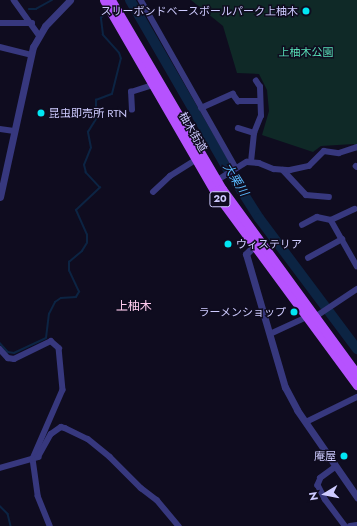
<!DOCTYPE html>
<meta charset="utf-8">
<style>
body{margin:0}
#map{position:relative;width:357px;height:526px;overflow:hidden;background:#0f0c1f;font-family:Jost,"Noto Sans JP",sans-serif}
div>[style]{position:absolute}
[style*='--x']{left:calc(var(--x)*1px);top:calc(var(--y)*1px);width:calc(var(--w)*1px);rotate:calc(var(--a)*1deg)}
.green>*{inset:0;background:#0f2927}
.stream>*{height:1.5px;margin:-0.75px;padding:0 0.75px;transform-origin:0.75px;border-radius:0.75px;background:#0c2443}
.river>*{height:10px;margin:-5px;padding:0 5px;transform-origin:5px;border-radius:5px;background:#0c2443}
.minor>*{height:5.5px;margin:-2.75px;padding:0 2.75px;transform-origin:2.75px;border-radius:2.75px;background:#37387e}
.tertiary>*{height:7px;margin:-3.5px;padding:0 3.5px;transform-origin:3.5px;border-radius:3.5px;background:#37387e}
.primary>*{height:9px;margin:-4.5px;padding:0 4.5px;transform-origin:4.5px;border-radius:4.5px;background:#b652fe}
.dots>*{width:11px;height:11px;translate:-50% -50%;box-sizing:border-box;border:2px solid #0f0c1f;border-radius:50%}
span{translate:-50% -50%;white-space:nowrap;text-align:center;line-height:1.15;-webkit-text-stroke:3px #0f0c1f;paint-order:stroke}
.shield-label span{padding:1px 3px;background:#0f0c1f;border:1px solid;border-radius:3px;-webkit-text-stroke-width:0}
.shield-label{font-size:10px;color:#cecbff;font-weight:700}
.poi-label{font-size:11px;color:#cecbff}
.right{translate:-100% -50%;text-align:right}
.left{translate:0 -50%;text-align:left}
.park-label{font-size:11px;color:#57deb6}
.street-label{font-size:11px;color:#cecbff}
.water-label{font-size:12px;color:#59b9fe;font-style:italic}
.neighbourhood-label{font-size:12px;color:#ffccef}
.north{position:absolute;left:305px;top:474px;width:40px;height:40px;-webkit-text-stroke:3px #0f0c1f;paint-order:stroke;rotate:260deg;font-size:11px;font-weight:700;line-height:16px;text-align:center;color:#cecbff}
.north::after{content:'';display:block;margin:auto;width:14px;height:18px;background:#cecbff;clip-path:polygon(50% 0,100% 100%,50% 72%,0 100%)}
</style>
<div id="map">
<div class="green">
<div style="clip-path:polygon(191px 0,357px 0,357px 152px,354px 144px,321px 146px,313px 152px,262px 135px,269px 111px,267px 90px,259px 74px,237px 73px,223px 26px)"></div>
</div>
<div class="stream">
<div style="--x:29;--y:9;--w:7;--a:0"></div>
<div style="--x:36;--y:9;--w:18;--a:-29"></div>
<div style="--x:0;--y:343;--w:12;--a:48"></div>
<div style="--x:8;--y:352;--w:6;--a:9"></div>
<div style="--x:14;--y:353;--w:35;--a:-25"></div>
<div style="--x:46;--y:338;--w:24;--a:-83"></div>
<div style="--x:49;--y:314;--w:13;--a:-63"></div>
<div style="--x:55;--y:302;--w:7;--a:-34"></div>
<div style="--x:61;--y:298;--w:15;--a:-4"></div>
<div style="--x:76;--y:297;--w:6;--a:-59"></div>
<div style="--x:79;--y:292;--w:23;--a:-115"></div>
<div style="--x:69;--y:271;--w:9;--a:-90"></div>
<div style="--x:69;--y:262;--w:17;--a:-40"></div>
<div style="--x:82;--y:251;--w:9;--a:-58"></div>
<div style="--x:87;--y:243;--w:8;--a:-90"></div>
<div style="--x:87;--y:235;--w:27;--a:-114"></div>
<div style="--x:76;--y:210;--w:33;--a:-43"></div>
<div style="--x:100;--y:188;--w:21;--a:-133"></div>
<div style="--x:86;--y:173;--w:8;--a:-104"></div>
<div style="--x:84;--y:165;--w:18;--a:-68"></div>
<div style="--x:91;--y:148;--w:16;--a:-101"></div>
<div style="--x:88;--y:132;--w:15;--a:-58"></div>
<div style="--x:96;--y:119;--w:19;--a:-90"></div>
<div style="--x:96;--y:100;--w:17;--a:-21"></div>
<div style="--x:112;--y:94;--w:36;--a:-76"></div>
<div style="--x:121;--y:59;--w:6;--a:-108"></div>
<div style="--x:119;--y:53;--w:24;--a:-132"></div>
<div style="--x:103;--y:35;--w:17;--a:-97"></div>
<div style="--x:101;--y:18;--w:6;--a:-51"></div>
<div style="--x:0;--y:506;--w:11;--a:45"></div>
<div style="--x:8;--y:514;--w:12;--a:76"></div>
</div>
<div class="river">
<div style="--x:130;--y:0;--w:194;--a:60"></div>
<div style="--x:227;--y:168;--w:59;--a:57.4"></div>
<div style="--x:259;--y:218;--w:164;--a:53.2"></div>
</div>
<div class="minor">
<div style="--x:14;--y:0;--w:43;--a:54.5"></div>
<div style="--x:141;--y:0;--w:193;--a:60.5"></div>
<div style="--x:0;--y:23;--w:32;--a:0"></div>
<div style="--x:0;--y:47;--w:32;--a:14"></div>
<div style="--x:201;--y:108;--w:35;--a:-24"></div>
<div style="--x:233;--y:94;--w:9;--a:54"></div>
<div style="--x:238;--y:101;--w:22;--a:0"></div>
<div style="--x:132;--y:110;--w:18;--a:-93"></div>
<div style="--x:131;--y:92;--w:22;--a:-18"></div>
<div style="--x:238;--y:128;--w:17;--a:17"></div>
<div style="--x:0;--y:129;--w:14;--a:8"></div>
<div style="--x:251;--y:162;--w:29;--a:-84"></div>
<div style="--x:254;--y:133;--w:18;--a:-68"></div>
<div style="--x:261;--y:116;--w:29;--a:-92"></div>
<div style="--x:260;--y:87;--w:7;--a:-124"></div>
<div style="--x:356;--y:166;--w:1;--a:45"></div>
<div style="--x:283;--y:170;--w:34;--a:47"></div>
<div style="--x:306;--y:195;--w:23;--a:5"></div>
<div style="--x:216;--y:181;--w:36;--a:-32"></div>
<div style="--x:247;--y:162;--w:12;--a:5"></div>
<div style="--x:259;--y:163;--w:16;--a:22"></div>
<div style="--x:274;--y:169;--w:16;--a:4"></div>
<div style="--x:290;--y:170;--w:19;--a:-12"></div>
<div style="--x:309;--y:166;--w:21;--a:-45"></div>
<div style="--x:324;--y:151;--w:15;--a:8"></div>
<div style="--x:339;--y:153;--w:19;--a:-18"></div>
<div style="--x:153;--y:192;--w:23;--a:-43"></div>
<div style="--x:170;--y:176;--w:31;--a:-32"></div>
<div style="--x:331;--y:220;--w:26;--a:-25"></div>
<div style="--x:302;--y:225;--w:17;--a:-28"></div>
<div style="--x:317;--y:217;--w:14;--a:12"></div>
<div style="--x:331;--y:220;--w:53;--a:60.5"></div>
<div style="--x:308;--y:258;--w:39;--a:-29"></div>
<div style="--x:315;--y:317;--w:50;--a:-33.7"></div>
<div style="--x:270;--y:334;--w:41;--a:-24.7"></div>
<div style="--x:0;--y:349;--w:12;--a:48"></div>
<div style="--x:8;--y:358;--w:6;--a:9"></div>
<div style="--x:14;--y:359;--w:41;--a:-25.9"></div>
<div style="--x:51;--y:341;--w:11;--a:41"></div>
<div style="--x:59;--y:348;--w:42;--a:84.6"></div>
<div style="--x:63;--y:390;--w:75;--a:113.5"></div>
<div style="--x:33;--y:459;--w:37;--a:82"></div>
<div style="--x:38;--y:496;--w:32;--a:68"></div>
<div style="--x:306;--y:422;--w:57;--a:-26.1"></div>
<div style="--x:336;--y:467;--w:19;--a:144"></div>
<div style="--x:321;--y:478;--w:8;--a:113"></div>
<div style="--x:318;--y:485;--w:16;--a:63"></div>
<div style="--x:325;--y:499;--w:34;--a:53"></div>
<div style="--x:0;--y:468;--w:40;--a:-16"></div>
<div style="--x:38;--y:457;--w:26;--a:-61"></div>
<div style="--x:51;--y:434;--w:12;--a:-35"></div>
<div style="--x:61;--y:427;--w:4;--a:14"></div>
<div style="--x:65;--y:428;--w:25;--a:26"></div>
<div style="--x:88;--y:439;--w:28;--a:39"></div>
<div style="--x:110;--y:457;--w:44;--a:45"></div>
<div style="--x:141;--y:488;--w:20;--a:37"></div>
<div style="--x:157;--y:500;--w:34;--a:50"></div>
<div style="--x:350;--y:526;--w:7;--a:-8"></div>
</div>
<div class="tertiary">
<div style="--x:0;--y:197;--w:154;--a:-77.6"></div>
<div style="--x:33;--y:47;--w:24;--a:-60"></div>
<div style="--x:45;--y:26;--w:36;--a:-46"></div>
<div style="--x:258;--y:242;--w:17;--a:135"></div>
<div style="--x:246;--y:254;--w:139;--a:73.7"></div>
<div style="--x:285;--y:387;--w:26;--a:62"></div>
<div style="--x:297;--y:410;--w:106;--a:55.4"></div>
</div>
<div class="primary">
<div style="--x:104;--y:0;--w:222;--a:60"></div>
<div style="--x:215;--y:192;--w:240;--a:53.7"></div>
<div style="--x:111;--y:0;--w:219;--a:59.6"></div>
<div style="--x:222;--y:189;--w:229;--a:53.9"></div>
</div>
<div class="dots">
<div style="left:306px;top:11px;background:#01e7f4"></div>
<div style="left:41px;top:113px;background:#01e7f4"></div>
<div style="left:228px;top:244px;background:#01e7f4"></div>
<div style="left:294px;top:312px;background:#01e7f4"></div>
<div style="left:344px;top:456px;background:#01e7f4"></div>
</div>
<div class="shield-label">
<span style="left:220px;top:199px">20</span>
</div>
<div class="poi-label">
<span class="right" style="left:298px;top:11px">スリーボンドベースボールパーク上柚木</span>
<span class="left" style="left:49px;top:113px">昆虫即売所 RTN</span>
<span class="left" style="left:236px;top:244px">ウィステリア</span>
<span class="right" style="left:286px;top:312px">ラーメンショップ</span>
<span class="right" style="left:336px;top:456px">庵屋</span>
</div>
<div class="park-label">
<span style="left:306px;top:52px">上柚木公園</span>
</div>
<div class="street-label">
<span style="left:193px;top:132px;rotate:60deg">柚木街道</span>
</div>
<div class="water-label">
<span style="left:235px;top:180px;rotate:58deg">大栗川</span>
</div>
<div class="neighbourhood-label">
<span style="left:134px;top:307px">上柚木</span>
</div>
<div class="north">N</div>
</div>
